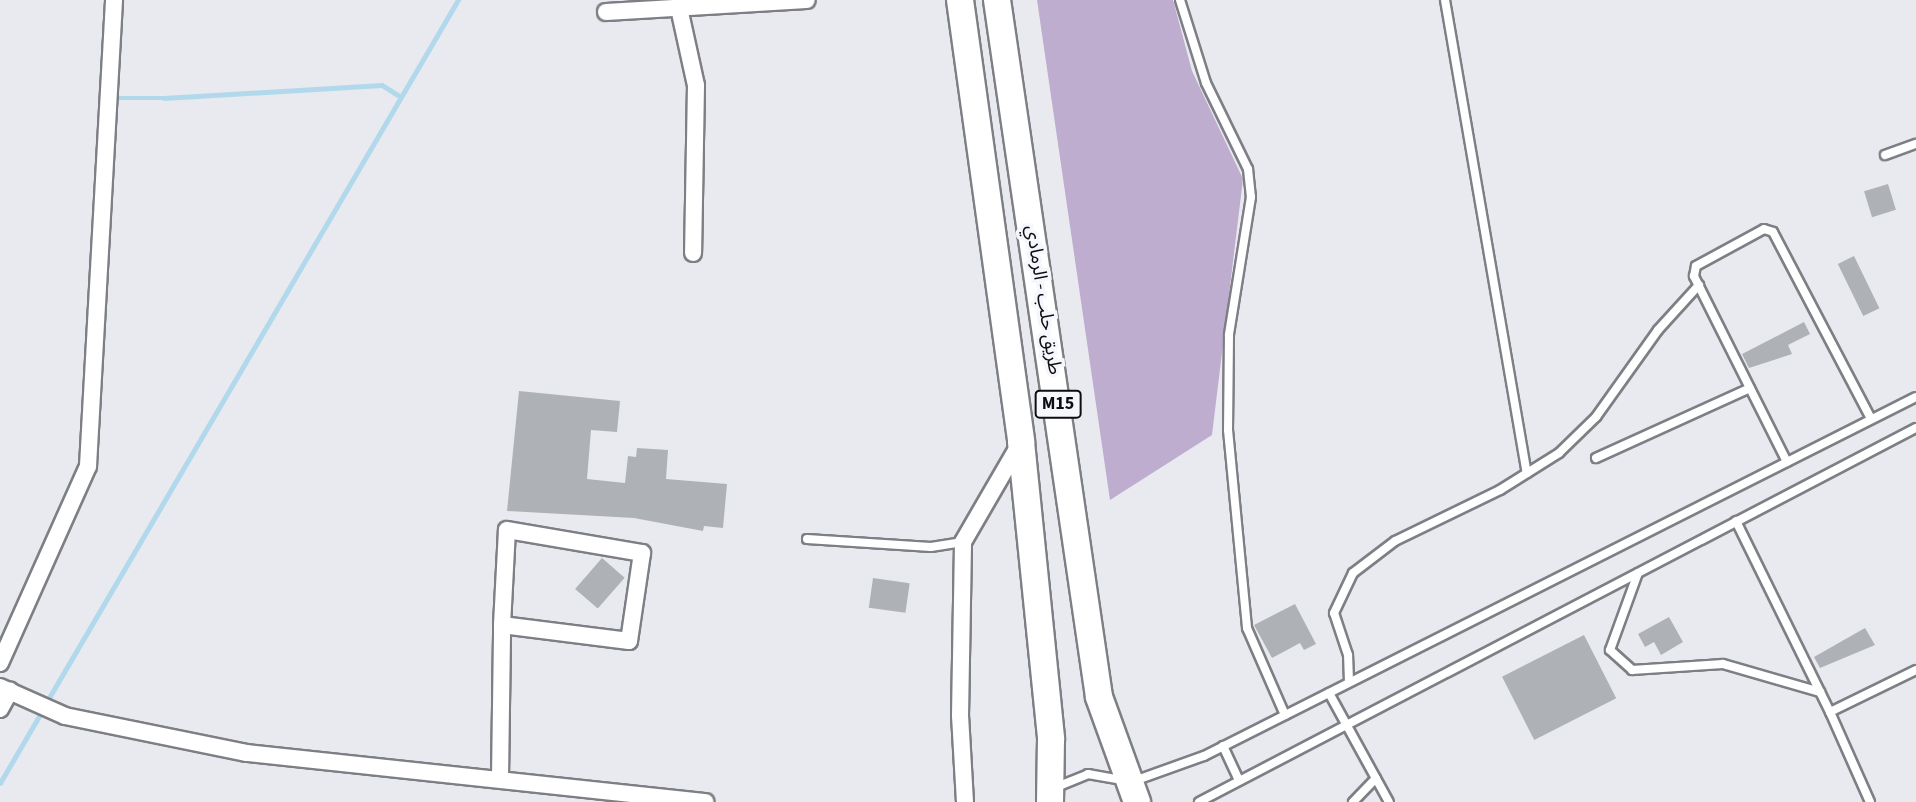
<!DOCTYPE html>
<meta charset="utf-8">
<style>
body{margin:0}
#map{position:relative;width:1916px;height:802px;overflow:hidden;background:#e8eaf0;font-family:"Source Sans 3","Noto Sans Arabic",sans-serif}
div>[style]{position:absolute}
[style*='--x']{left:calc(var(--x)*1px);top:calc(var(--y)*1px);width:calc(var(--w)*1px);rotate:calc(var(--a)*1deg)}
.forest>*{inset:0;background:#beadce}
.stream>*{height:4.5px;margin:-2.25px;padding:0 2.25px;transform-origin:2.25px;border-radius:2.25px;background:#b2d8eb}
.building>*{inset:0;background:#aeb2b6;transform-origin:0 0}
.roads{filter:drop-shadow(2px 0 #7d7f84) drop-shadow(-2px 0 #7d7f84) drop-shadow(0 2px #7d7f84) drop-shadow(0 -2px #7d7f84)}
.service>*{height:8px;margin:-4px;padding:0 4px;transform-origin:4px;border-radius:4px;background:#fff}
.minor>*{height:16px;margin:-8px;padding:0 8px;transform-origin:8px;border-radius:8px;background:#fff}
.trunk>*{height:26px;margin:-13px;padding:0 13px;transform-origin:13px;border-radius:13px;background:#fff}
span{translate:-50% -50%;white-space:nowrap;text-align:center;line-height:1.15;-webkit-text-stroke:7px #f5f7fd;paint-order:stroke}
.shield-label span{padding:2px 5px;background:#f5f7fd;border:2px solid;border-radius:5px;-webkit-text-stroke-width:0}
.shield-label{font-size:18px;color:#0e0e10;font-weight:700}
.street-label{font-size:19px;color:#0e0e10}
</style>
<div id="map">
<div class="forest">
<div style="clip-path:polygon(1037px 0,1173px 0,1192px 71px,1243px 179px,1212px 435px,1110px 500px)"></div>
</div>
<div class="stream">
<div style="--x:116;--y:93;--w:5;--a:90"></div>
<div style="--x:116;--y:98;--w:48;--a:0"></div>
<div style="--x:164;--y:98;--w:218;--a:-3.4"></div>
<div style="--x:382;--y:85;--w:22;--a:32"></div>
<div style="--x:46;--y:703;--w:815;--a:-59.63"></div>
<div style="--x:0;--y:783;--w:83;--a:-59.7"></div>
</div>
<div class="building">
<div style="left:1888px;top:184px;width:27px;height:25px;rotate:73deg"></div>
<div style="left:1854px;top:256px;width:58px;height:18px;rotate:64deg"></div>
<div style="clip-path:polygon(1804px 322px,1810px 334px,1788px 345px,1792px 354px,1749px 368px,1742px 354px)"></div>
<div style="clip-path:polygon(519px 391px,620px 401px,617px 432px,591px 430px,587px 479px,625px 483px,628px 456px,636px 457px,637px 448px,668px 450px,666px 479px,727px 484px,723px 528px,704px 526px,703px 531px,634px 518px,507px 511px)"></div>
<div style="left:602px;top:558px;width:30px;height:41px;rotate:41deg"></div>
<div style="left:873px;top:578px;width:37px;height:30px;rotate:8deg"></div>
<div style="clip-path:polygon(1295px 604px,1316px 644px,1304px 650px,1300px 643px,1272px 658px,1254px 625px)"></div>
<div style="clip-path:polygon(1669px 617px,1683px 642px,1661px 655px,1654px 642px,1645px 647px,1638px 634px)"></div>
<div style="clip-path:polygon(1865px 628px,1875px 645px,1820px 668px,1814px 657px)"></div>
<div style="left:1584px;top:635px;width:71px;height:92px;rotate:63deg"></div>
</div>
<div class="roads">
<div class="service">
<div style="--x:1180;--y:0;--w:87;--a:72.6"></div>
<div style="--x:1206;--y:83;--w:96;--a:64"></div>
<div style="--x:1248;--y:169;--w:28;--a:84"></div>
<div style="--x:1251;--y:197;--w:140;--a:99.1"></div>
<div style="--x:1229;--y:335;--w:95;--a:90.6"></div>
<div style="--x:1228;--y:430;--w:199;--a:84.5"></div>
<div style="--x:1247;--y:628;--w:95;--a:66.4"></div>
<div style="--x:1445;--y:0;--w:480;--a:80.2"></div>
<div style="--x:1885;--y:155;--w:33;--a:-20"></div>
<div style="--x:1596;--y:458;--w:169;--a:-24.4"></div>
<div style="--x:1787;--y:462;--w:208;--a:-116.6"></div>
<div style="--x:1694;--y:276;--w:10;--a:-79"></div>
<div style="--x:1696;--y:266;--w:77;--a:-28.6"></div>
<div style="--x:1764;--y:229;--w:9;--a:18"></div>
<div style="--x:1773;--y:232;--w:211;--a:62.3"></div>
<div style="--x:1736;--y:521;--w:213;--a:63.8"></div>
<div style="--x:807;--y:539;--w:124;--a:3.7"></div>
<div style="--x:931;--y:547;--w:32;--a:-9"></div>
<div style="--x:1638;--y:573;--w:82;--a:110"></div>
<div style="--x:1610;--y:650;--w:30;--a:42"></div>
<div style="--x:1632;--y:670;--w:91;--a:-3.8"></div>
<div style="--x:1723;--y:664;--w:101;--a:16.1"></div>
<div style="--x:1349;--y:682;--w:27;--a:-92"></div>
<div style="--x:1348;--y:655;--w:44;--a:-108.4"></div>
<div style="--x:1334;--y:613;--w:44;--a:-64.6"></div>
<div style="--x:1353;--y:573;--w:53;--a:-37.3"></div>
<div style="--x:1395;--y:541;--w:117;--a:-25.9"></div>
<div style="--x:1500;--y:490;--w:70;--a:-32.1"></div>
<div style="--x:1559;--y:453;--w:52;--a:-44.2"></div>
<div style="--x:1596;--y:417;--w:107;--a:-54.5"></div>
<div style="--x:1658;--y:330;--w:61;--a:-47.7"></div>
<div style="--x:1329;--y:693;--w:124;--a:61.2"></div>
<div style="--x:1223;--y:746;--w:38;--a:65"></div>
<div style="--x:1134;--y:781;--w:74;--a:-19.7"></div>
<div style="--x:1204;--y:756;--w:797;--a:-26.76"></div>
<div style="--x:1054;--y:788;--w:37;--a:-22"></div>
<div style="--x:1088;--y:774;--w:35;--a:10"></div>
<div style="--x:1199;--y:802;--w:809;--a:-27.55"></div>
<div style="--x:1353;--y:802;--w:33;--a:-46"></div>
<div style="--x:1870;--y:802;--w:98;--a:-114"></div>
<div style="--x:1830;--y:712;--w:96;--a:-26"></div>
</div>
<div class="minor">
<div style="--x:679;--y:8;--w:79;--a:77.6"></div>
<div style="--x:696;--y:85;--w:168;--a:91"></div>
<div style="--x:606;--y:12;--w:201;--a:-3.4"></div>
<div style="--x:0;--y:663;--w:216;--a:-65.9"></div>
<div style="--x:88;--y:466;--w:467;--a:-86.8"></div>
<div style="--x:0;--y:687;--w:71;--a:24"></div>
<div style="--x:65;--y:716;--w:186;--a:11.5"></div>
<div style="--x:247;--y:753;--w:461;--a:6.1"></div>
<div style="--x:0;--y:709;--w:21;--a:-61"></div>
<div style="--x:500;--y:778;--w:145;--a:-89.2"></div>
<div style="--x:502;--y:633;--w:8;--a:-90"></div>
<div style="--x:502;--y:625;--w:95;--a:-87"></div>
<div style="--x:507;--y:530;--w:137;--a:9.7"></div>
<div style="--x:642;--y:553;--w:89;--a:98.4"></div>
<div style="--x:629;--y:641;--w:128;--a:-172.8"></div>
<div style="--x:965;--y:802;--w:86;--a:-93.3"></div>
<div style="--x:960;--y:716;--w:174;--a:-89"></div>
<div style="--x:963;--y:542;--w:116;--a:-59.9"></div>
</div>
<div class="trunk">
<div style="--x:960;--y:0;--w:446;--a:82.1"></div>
<div style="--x:1021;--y:442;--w:299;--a:84.2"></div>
<div style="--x:1051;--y:739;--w:63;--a:90.9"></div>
<div style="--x:997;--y:0;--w:704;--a:81.67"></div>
<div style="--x:1099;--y:697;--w:112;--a:70.1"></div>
</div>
</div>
<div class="shield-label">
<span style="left:1058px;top:404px">M15</span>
</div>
<div class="street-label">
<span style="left:1043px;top:300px;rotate:81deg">طريق حلب - الرمادي</span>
</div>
</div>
